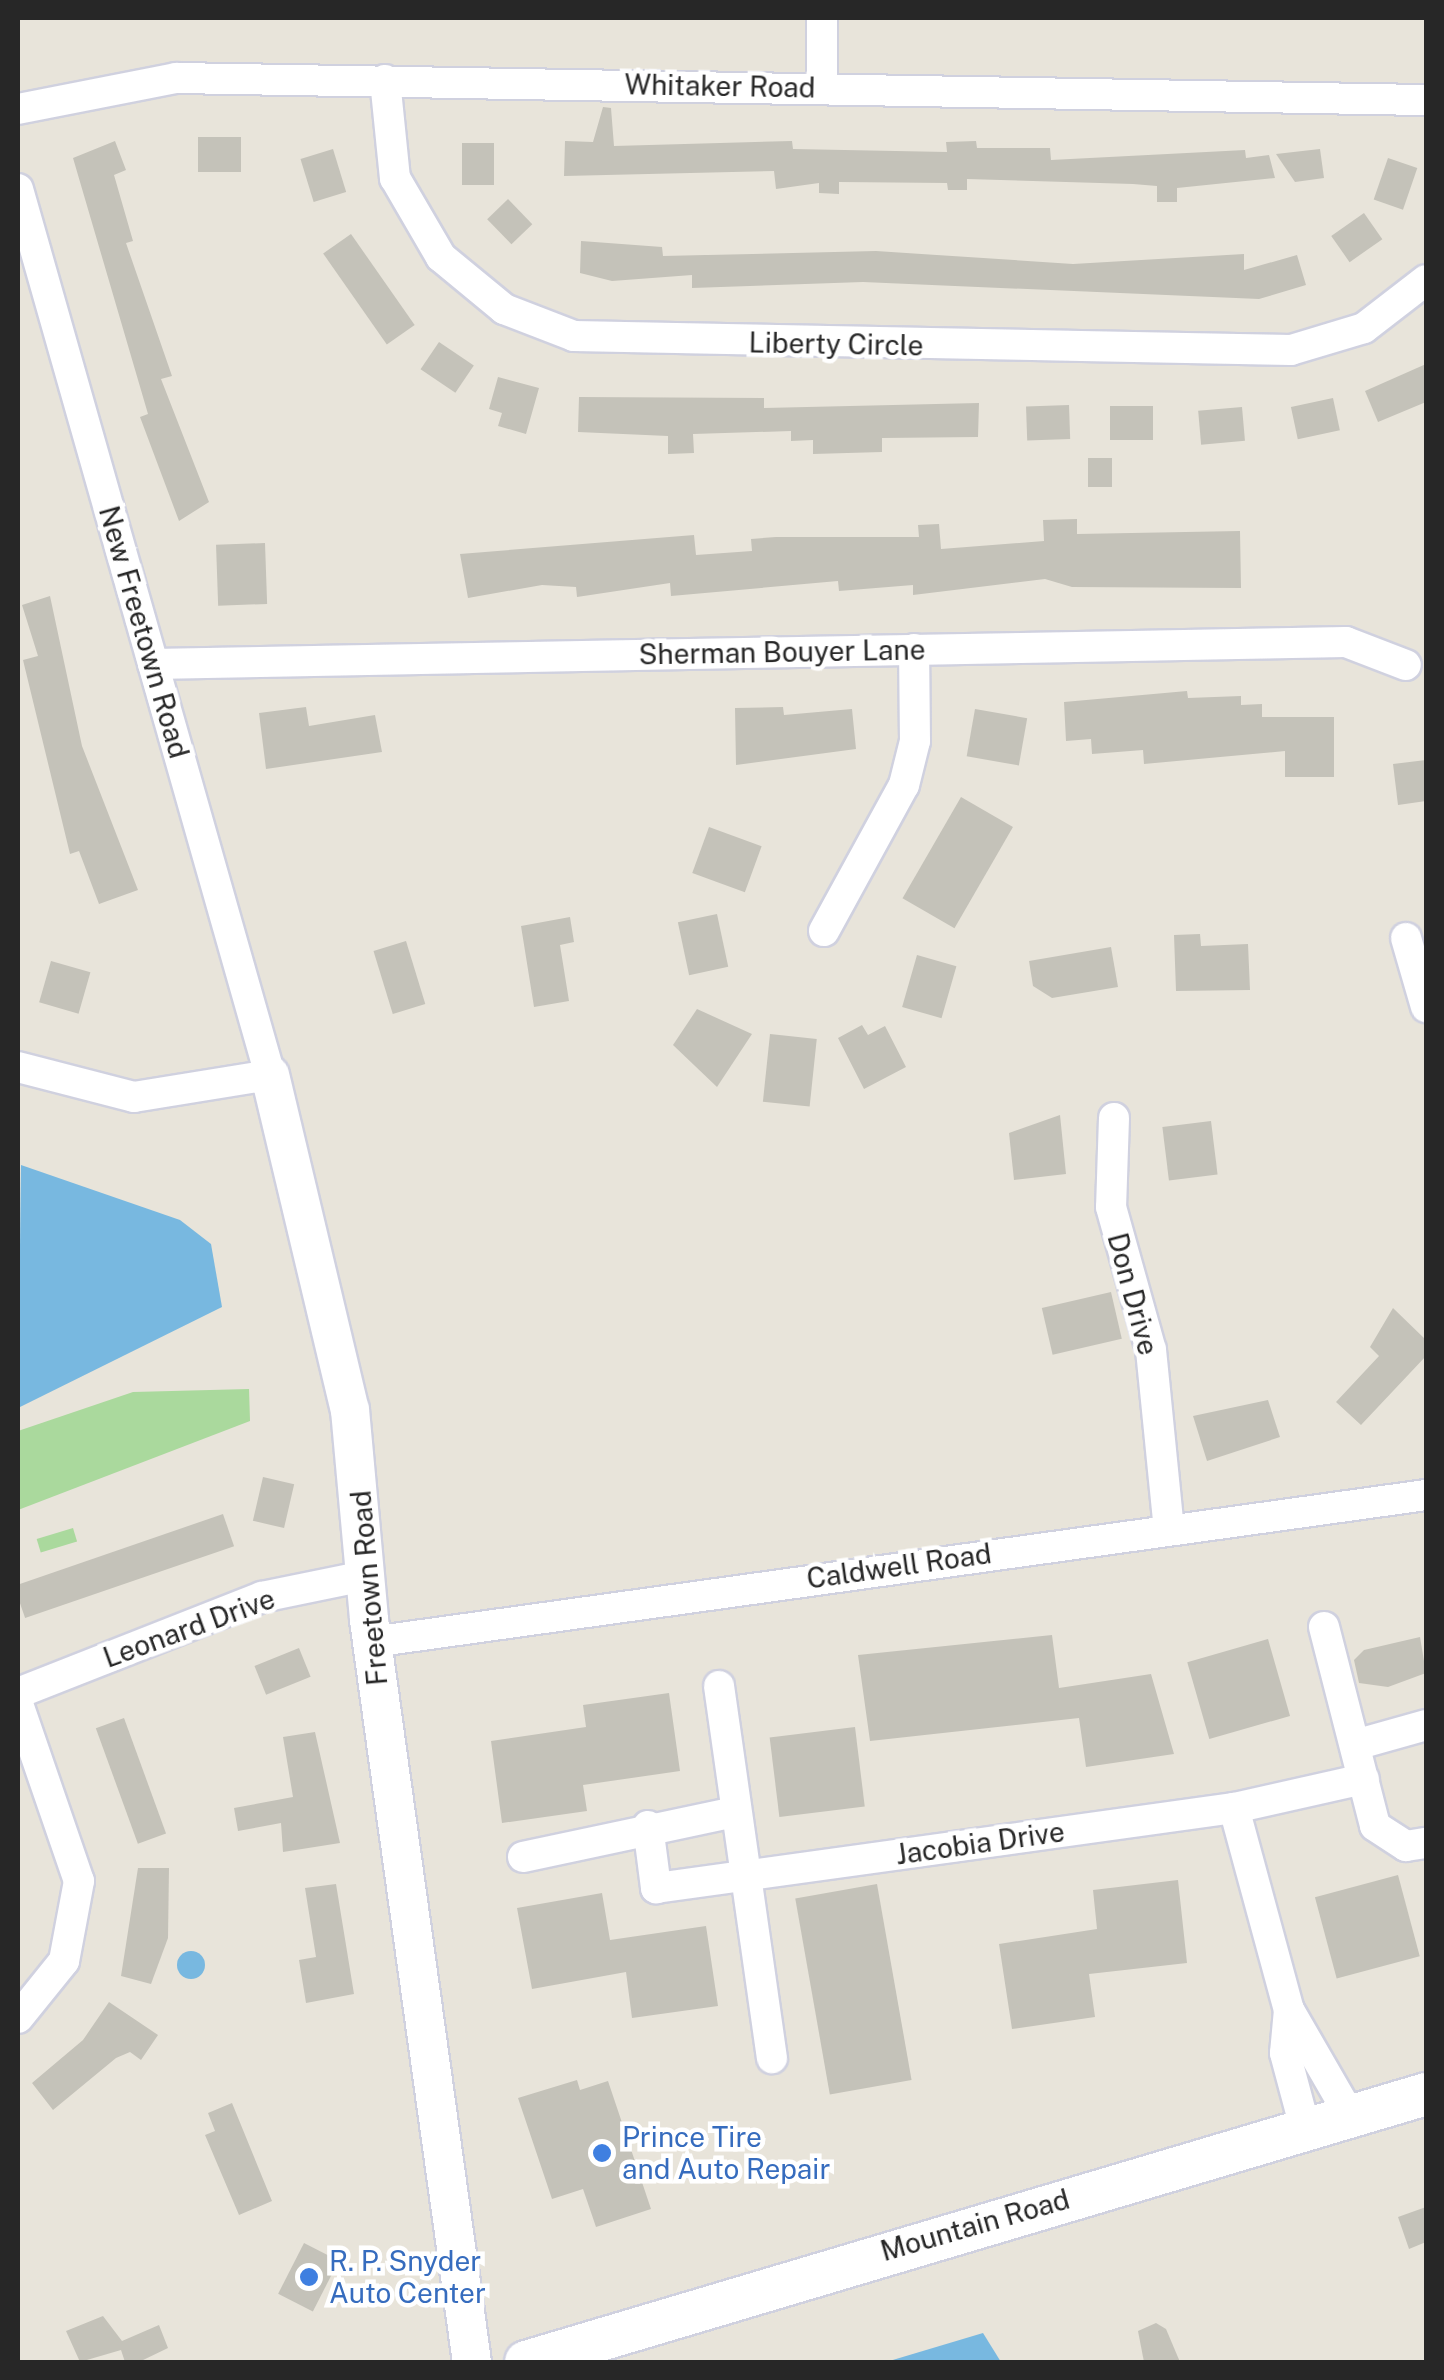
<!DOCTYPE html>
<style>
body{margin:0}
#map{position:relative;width:1444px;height:2380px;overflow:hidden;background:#e8e4da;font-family:"Public Sans",sans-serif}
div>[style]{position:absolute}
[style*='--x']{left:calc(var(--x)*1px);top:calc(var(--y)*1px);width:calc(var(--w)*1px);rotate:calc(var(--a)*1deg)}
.green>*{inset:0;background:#aad99d;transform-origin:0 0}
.water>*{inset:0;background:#78b8e0}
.round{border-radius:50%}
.building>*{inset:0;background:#c4c2b9;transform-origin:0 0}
.roads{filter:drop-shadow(2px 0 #d0d1df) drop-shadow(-2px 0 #d0d1df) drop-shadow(0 2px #d0d1df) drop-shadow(0 -2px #d0d1df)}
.minor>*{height:30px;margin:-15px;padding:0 15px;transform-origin:15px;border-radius:15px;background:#fff}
.tertiary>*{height:38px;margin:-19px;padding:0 19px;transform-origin:19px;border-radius:19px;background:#fff}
.secondary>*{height:42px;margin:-21px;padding:0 21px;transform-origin:21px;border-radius:21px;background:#fff}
.dots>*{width:28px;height:28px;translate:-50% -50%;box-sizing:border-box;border:5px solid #fff;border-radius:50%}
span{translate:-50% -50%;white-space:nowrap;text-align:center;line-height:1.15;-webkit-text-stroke:9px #fff;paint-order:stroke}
.street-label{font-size:28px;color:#272727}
.shop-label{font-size:28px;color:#366cbe}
.left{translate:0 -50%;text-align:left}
.frame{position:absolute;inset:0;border:20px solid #272727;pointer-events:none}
</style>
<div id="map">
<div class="green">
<div style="clip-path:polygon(249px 1389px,250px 1421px,18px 1510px,18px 1431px,133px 1392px)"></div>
<div style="left:73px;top:1528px;width:14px;height:38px;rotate:73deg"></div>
</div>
<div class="water">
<div style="clip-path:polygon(21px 1165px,180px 1220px,211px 1244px,222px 1307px,18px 1408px)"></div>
<div class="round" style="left:177px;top:1951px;width:28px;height:28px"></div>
<div style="clip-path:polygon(983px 2333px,1001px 2362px,886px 2362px)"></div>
</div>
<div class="building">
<div style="clip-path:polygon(603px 107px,611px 108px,614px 146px,792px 141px,793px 149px,947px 152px,946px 142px,976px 141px,977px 148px,1050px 148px,1051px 160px,1245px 150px,1246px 158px,1269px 155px,1275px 178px,1177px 188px,1177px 202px,1157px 202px,1157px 186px,1133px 184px,967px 179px,967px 190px,948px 190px,947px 183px,839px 182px,839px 194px,819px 193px,819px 183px,776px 189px,774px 171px,564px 176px,565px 141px,593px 142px)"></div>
<div style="left:198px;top:137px;width:43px;height:35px"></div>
<div style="clip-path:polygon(115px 141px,126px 170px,114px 175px,133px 241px,126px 243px,172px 376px,161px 379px,209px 502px,179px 521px,140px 417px,148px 414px,73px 158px)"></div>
<div style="left:462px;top:143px;width:32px;height:42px"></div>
<div style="left:333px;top:149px;width:45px;height:34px;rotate:73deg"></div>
<div style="clip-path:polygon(1320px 149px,1324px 178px,1295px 182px,1276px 154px)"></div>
<div style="left:1388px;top:158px;width:31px;height:44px;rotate:19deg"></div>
<div style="left:508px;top:199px;width:35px;height:29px;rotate:46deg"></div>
<div style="left:1364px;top:213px;width:32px;height:40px;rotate:55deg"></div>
<div style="left:351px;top:234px;width:111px;height:34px;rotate:55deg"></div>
<div style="clip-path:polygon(581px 241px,662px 247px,663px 256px,876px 251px,1073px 264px,1244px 254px,1244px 270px,1297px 255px,1306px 285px,1259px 299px,863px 282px,692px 288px,692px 275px,612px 281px,580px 273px)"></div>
<div style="left:439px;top:342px;width:42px;height:33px;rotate:34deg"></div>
<div style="clip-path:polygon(1426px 364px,1426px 402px,1378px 422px,1365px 391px)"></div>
<div style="clip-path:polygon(498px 377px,539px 388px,526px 434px,498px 426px,502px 413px,489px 409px)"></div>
<div style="clip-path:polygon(579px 397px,764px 398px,764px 408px,979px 403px,978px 437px,882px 438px,882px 452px,813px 454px,813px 440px,791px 441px,791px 431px,693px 434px,694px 453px,668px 454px,668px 436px,578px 432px)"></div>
<div style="left:1333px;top:398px;width:33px;height:43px;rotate:78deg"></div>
<div style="left:1069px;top:405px;width:34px;height:43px;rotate:88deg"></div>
<div style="left:1110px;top:406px;width:43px;height:34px"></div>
<div style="left:1242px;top:407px;width:34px;height:44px;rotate:85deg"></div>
<div style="left:1112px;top:458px;width:29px;height:24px;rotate:90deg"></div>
<div style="clip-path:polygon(1077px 519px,1077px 534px,1240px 531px,1241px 588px,1072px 587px,1045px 579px,913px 595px,913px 585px,839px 591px,838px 581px,671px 596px,670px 583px,577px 597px,576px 587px,542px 585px,468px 598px,460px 554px,694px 535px,696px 555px,752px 551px,751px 539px,776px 537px,919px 537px,918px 525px,939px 524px,941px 549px,1044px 541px,1043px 520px)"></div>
<div style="left:265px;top:543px;width:61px;height:49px;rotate:88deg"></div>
<div style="clip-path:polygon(50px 596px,82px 746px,138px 890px,99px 904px,79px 851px,70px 854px,23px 660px,38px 656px,22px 605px)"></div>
<div style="clip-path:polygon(1187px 691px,1188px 698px,1241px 696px,1241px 705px,1262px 704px,1262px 717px,1334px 717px,1334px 777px,1285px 777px,1285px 751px,1144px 764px,1143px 750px,1092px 754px,1091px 739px,1066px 741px,1064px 702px)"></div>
<div style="clip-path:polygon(306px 707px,309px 726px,375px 715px,382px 752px,266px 769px,259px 713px)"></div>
<div style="clip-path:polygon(783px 707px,784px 715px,852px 709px,856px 749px,736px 765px,735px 708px)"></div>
<div style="left:975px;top:709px;width:53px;height:48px;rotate:10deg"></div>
<div style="clip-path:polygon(1426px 760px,1426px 801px,1398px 805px,1393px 764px)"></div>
<div style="left:961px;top:797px;width:60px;height:117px;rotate:30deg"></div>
<div style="left:709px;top:827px;width:56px;height:49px;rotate:20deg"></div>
<div style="left:717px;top:914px;width:54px;height:40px;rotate:78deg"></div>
<div style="clip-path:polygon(570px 917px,574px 942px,560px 945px,569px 1001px,534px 1007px,521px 926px)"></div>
<div style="clip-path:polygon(1200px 934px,1201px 946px,1248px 944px,1250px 990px,1176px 991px,1174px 935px)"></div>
<div style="left:406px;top:941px;width:66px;height:34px;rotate:73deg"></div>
<div style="clip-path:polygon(1111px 947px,1118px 987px,1052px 998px,1033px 986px,1029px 961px)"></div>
<div style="left:917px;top:955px;width:41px;height:54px;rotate:16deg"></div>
<div style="left:51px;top:961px;width:41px;height:43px;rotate:16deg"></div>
<div style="clip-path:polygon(697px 1009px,752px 1034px,717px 1087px,673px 1045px)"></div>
<div style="clip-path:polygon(862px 1025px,868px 1035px,885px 1026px,906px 1067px,864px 1089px,838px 1038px)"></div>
<div style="left:770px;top:1034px;width:47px;height:68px;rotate:6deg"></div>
<div style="clip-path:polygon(1060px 1115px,1066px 1174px,1014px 1180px,1009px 1133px)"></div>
<div style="left:1211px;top:1121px;width:54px;height:49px;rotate:83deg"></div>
<div style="left:1111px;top:1292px;width:48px;height:71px;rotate:77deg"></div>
<div style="clip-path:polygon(1393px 1308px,1426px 1340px,1426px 1356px,1361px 1425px,1336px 1402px,1379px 1356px,1370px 1347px)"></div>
<div style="clip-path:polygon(1268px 1400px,1280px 1437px,1207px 1461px,1193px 1416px)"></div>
<div style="left:263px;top:1477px;width:32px;height:45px;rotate:13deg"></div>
<div style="left:223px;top:1514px;width:34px;height:221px;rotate:71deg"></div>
<div style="clip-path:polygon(1052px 1635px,1059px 1688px,1151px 1674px,1174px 1754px,1086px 1767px,1079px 1718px,870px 1741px,858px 1655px)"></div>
<div style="clip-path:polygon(1420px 1637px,1426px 1673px,1388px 1687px,1359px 1683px,1354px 1660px,1364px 1650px)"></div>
<div style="left:1268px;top:1639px;width:80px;height:84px;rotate:74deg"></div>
<div style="left:299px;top:1648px;width:31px;height:48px;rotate:68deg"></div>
<div style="clip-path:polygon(669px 1693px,680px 1771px,583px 1785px,587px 1811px,502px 1823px,491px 1741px,586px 1727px,583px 1705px)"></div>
<div style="left:124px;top:1718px;width:123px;height:30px;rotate:70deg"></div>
<div style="left:855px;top:1727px;width:80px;height:86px;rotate:83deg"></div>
<div style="clip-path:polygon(315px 1732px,340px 1843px,283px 1852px,281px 1823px,238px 1831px,234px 1808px,293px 1797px,283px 1737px)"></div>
<div style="clip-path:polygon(138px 1868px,169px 1868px,168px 1938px,151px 1984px,121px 1976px)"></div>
<div style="left:1398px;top:1875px;width:84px;height:86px;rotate:75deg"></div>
<div style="clip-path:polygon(1178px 1880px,1187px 1963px,1089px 1974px,1095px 2017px,1012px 2029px,999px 1944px,1097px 1929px,1093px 1890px)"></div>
<div style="clip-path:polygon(336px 1884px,354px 1994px,306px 2003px,299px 1960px,316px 1957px,305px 1888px)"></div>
<div style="left:877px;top:1884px;width:199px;height:83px;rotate:80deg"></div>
<div style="clip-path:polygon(602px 1893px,610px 1940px,706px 1926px,718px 2006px,632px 2018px,626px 1972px,532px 1989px,517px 1908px)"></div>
<div style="clip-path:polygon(109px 2002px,158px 2035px,141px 2060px,130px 2052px,116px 2058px,53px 2110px,32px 2083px,83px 2040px)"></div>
<div style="clip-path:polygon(577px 2080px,580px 2090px,608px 2081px,651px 2209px,596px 2227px,583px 2189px,552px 2199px,518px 2098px)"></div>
<div style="clip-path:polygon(232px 2103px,272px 2201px,239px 2215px,205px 2135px,215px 2131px,208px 2113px)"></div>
<div style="clip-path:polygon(1426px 2207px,1426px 2242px,1409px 2249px,1398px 2217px)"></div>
<div style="left:304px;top:2243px;width:39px;height:57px;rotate:27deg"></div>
<div style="clip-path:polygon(103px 2316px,122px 2341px,159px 2325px,168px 2348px,139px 2362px,125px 2362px,121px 2350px,80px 2362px,66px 2331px)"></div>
<div style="clip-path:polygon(1156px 2323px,1166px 2329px,1180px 2362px,1144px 2362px,1138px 2331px)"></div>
</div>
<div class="roads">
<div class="minor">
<div style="--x:385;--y:80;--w:99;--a:84.2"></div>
<div style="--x:395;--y:178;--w:91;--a:59.8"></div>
<div style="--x:441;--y:257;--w:82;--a:39.5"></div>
<div style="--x:504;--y:309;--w:75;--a:21.1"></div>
<div style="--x:574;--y:336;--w:717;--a:1.12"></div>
<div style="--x:1291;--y:350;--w:76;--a:-16.8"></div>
<div style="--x:1364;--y:328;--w:78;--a:-37.7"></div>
<div style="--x:822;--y:88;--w:70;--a:-90"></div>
<div style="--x:18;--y:109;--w:161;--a:-11.1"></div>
<div style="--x:176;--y:78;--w:1250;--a:1.01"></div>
<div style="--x:18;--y:189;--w:921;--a:74.12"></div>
<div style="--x:270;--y:1075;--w:138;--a:170.8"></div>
<div style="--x:134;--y:1097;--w:120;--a:-165.5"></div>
<div style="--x:153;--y:664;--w:1193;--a:-1.06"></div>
<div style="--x:1346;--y:642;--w:64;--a:21"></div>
<div style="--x:824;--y:931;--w:166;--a:-61.3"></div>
<div style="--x:904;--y:785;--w:45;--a:-76"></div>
<div style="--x:915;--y:741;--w:92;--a:-90.6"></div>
<div style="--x:1406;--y:938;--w:72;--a:73.8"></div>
<div style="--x:1114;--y:1118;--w:89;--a:91.9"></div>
<div style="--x:1111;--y:1207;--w:148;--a:74.4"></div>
<div style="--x:1151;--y:1350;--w:181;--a:84.3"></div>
<div style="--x:1324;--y:1627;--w:205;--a:75.6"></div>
<div style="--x:1375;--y:1826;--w:37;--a:33"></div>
<div style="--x:1406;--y:1846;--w:20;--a:-9"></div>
<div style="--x:372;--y:1642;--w:1064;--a:-7.94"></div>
<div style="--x:719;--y:1686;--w:376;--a:81.9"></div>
<div style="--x:18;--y:1693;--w:262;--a:-21.5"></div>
<div style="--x:262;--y:1597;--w:104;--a:-11.6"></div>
<div style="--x:18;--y:1704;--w:187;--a:71"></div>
<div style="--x:79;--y:1881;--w:81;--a:100.6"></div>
<div style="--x:64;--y:1961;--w:73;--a:128.9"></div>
<div style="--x:1355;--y:1745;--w:74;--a:-15.7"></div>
<div style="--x:1234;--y:1808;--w:209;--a:74.8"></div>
<div style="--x:1289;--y:2010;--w:120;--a:60"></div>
<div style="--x:648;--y:1826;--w:63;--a:82.6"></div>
<div style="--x:656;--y:1888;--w:584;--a:-7.88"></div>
<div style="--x:1234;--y:1808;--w:133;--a:-12.6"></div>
<div style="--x:523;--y:1857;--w:217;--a:-12"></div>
<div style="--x:1289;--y:2010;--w:43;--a:95.3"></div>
<div style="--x:1285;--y:2053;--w:73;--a:75"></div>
</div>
<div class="tertiary">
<div style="--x:270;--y:1075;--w:344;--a:76.6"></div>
<div style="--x:350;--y:1410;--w:211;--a:84.8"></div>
<div style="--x:369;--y:1620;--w:749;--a:82.1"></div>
</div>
<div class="secondary">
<div style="--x:526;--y:2362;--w:939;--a:-16.58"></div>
</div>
</div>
<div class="dots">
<div style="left:602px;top:2153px;background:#3f7fe0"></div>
<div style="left:309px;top:2277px;background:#3f7fe0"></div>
</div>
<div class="street-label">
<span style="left:720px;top:86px;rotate:1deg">Whitaker Road</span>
<span style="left:836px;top:344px;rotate:1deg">Liberty Circle</span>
<span style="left:144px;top:632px;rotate:74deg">New Freetown Road</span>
<span style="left:782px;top:652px;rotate:-1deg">Sherman Bouyer Lane</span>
<span style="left:1133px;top:1294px;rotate:75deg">Don Drive</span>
<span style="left:899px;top:1566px;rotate:-8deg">Caldwell Road</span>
<span style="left:369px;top:1588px;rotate:-95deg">Freetown Road</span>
<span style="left:189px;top:1628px;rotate:-20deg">Leonard Drive</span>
<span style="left:980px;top:1843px;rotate:-8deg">Jacobia Drive</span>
<span style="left:975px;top:2225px;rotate:-16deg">Mountain Road</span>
</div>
<div class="shop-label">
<span class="left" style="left:622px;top:2153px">Prince Tire<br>and Auto Repair</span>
<span class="left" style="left:329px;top:2277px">R. P. Snyder<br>Auto Center</span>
</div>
<div class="frame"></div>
</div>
